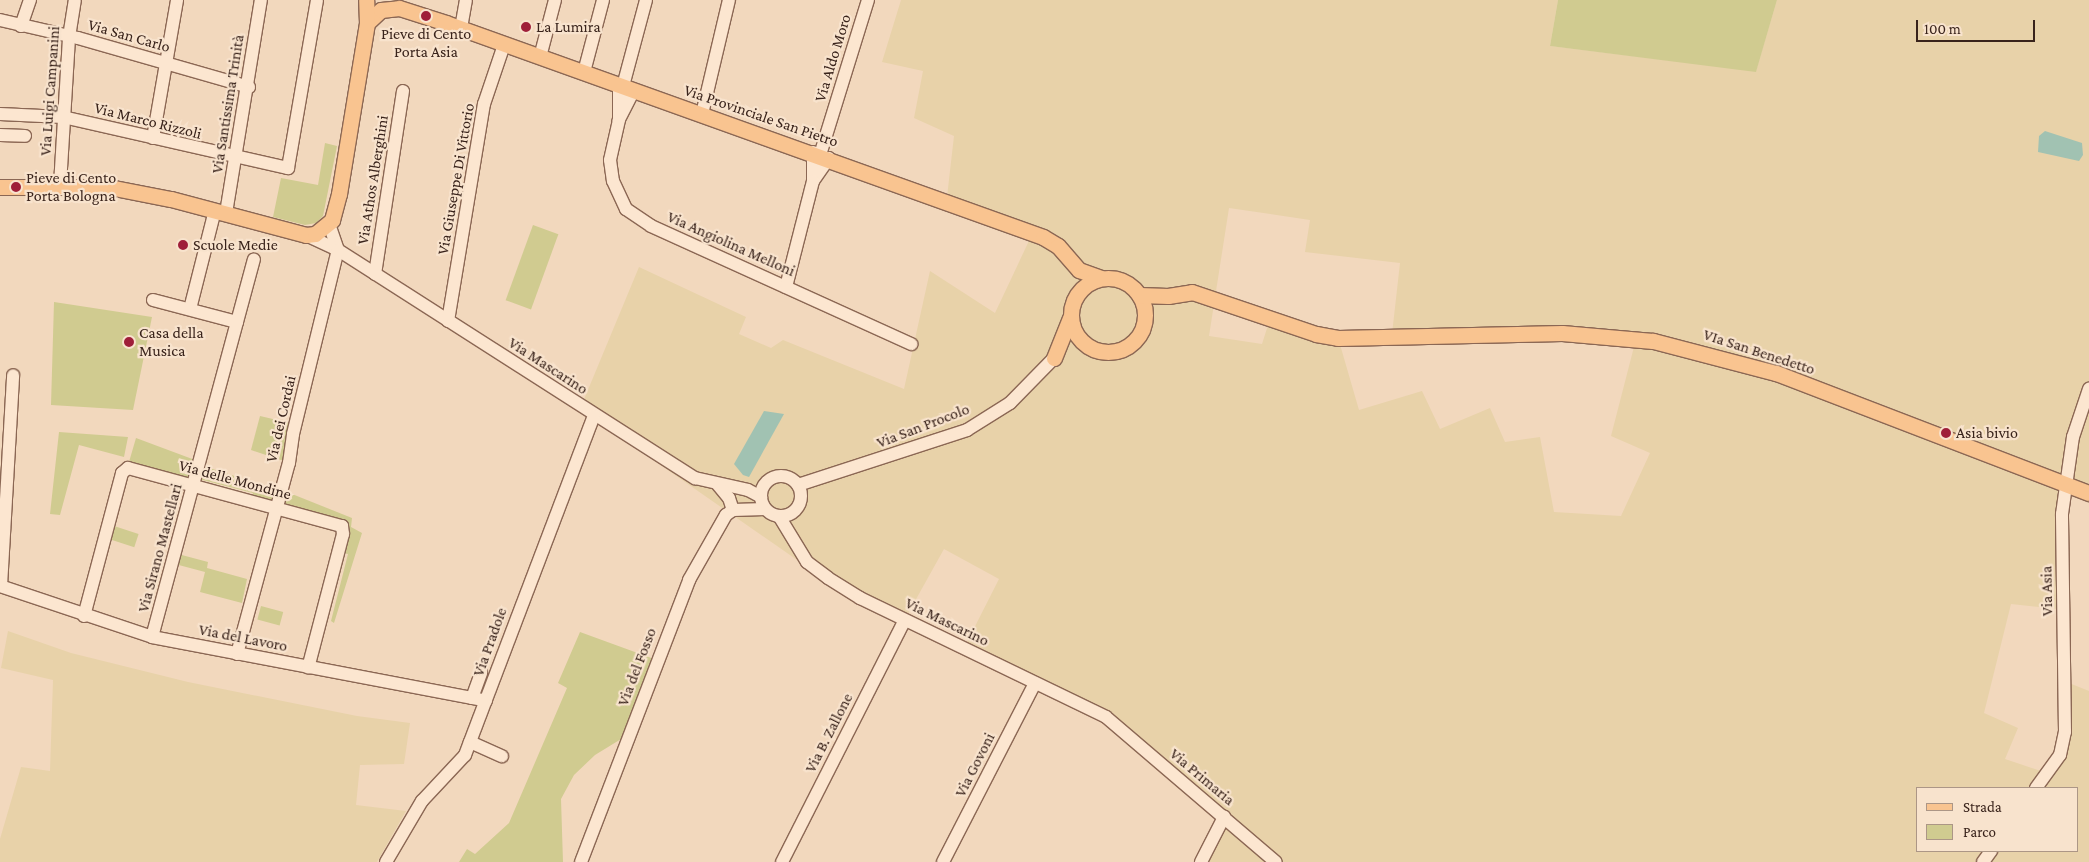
<!DOCTYPE html>
<meta charset="utf-8">
<style>
body{margin:0}
#map{position:relative;width:2089px;height:862px;overflow:hidden;background:#f2d8bd;font-family:"Crimson Pro",serif}
div>[style]{position:absolute}
[style*='--x']{left:calc(var(--x)*1px);top:calc(var(--y)*1px);width:calc(var(--w)*1px);rotate:calc(var(--a)*1deg)}
.farmland>*{inset:0;background:#e8d2a9}
.green>*{inset:0;background:#d0cb90;transform-origin:0 0}
.water>*{inset:0;background:#a1c2b2}
.roads{filter:drop-shadow(1px 0 #8b6754) drop-shadow(-1px 0 #8b6754) drop-shadow(0 1px #8b6754) drop-shadow(0 -1px #8b6754)}
.minor>*{height:12px;margin:-6px;padding:0 6px;transform-origin:6px;border-radius:6px;background:#fce6d0}
.minor>.ring{margin:-6px;padding:0;box-sizing:content-box;background:none;border:12px solid #fce6d0;border-radius:50%}
.major>*{height:15px;margin:-7.5px;padding:0 7.5px;transform-origin:7.5px;border-radius:7.5px;background:#f9c490}
.major>.ring{margin:-7.5px;padding:0;box-sizing:content-box;background:none;border:15px solid #f9c490;border-radius:50%}
.dots>*{width:14px;height:14px;translate:-50% -50%;box-sizing:border-box;border:2px solid #f8e3cd;border-radius:50%}
span{translate:-50% -50%;white-space:nowrap;text-align:center;line-height:1.15;-webkit-text-stroke:4.5px #f8e3cd;paint-order:stroke}
.poi-label{font-size:16px;color:#39231b}
.left{translate:0 -50%;text-align:left}
.street-label{font-size:16px;color:#39231b}
.legend{position:absolute;left:1916px;top:787px;width:162px;height:65px;box-sizing:border-box;background:#f8e3cd;border:1px solid #ac9686;margin:0;padding:6px 9px;list-style:none;font-size:15px;color:#39231b}
.legend li{display:flex;align-items:center;gap:10px;height:25px}
.legend b{width:25px;border:1px solid #ac9686}
.scale{position:absolute;left:1916px;top:20px;width:119px;height:22px;box-sizing:border-box;border:2px solid #39231b;border-top:0;padding-left:6px;font-size:15px;line-height:18px;white-space:nowrap;color:#39231b;-webkit-text-stroke:4px #f8e3cd;paint-order:stroke}
</style>
<div id="map">
<div class="farmland">
<div style="clip-path:polygon(evenodd,901px 0,1558px 0,1550px 46px,1756px 71px,1777px 0,2089px 0,2089px 495px,2063px 485px,2067px 610px,2011px 604px,1984px 713px,2018px 728px,2005px 759px,2047px 773px,2058px 745px,2064px 681px,2089px 691px,2089px 862px,1280px 862px,1110px 721px,963px 650px,999px 579px,944px 549px,905px 619px,823px 578px,580px 409px,639px 267px,746px 317px,739px 334px,771px 348px,783px 340px,904px 389px,930px 271px,995px 313px,1035px 228px,947px 197px,954px 136px,914px 118px,923px 71px,882px 62px,901px 0,1229px 208px,1310px 220px,1305px 252px,1400px 263px,1392px 334px,1636px 339px,1611px 436px,1650px 453px,1621px 516px,1554px 512px,1540px 437px,1505px 442px,1490px 408px,1440px 429px,1422px 391px,1359px 410px,1339px 341px,1269px 322px,1262px 344px,1209px 336px,1229px 208px,901px 0,1918px 788px,2078px 788px,2078px 851px,1918px 851px,1918px 788px)"></div>
<div style="clip-path:polygon(8px 631px,71px 653px,188px 682px,357px 716px,410px 723px,404px 764px,360px 765px,356px 805px,406px 811px,377px 862px,0 862px,0 839px,21px 767px,50px 771px,53px 680px,1px 668px)"></div>
<div style="clip-path:polygon(1224px 822px,1267px 862px,1205px 862px)"></div>
</div>
<div class="green">
<div style="clip-path:polygon(1558px 0,1777px 0,1756px 72px,1550px 46px)"></div>
<div style="clip-path:polygon(325px 143px,337px 146px,323px 216px,316px 223px,305px 225px,273px 217px,281px 178px,318px 185px)"></div>
<div style="left:533px;top:225px;width:27px;height:80px;rotate:20deg"></div>
<div style="clip-path:polygon(54px 302px,152px 317px,133px 410px,51px 405px)"></div>
<div style="clip-path:polygon(260px 416px,290px 423px,284px 461px,251px 450px)"></div>
<div style="clip-path:polygon(59px 432px,128px 437px,124px 457px,79px 445px,60px 515px,50px 514px)"></div>
<div style="clip-path:polygon(136px 438px,195px 460px,190px 478px,129px 462px)"></div>
<div style="clip-path:polygon(203px 466px,276px 489px,271px 504px,252px 499px,253px 493px,199px 479px)"></div>
<div style="clip-path:polygon(287px 492px,352px 518px,351px 527px,362px 533px,334px 623px,331px 621px,348px 554px,343px 553px,347px 533px,282px 506px)"></div>
<div style="left:111px;top:525px;width:29px;height:14px;rotate:18deg"></div>
<div style="clip-path:polygon(178px 554px,208px 562px,207px 568px,247px 579px,242px 603px,200px 592px,205px 572px,175px 564px)"></div>
<div style="left:261px;top:606px;width:23px;height:14px;rotate:15deg"></div>
<div style="clip-path:polygon(580px 632px,654px 659px,626px 736px,595px 755px,574px 775px,561px 799px,563px 862px,459px 862px,467px 849px,475px 854px,509px 823px,567px 688px,558px 683px)"></div>
</div>
<div class="water">
<div style="clip-path:polygon(2045px 131px,2082px 143px,2083px 155px,2079px 161px,2038px 152px,2039px 136px)"></div>
<div style="clip-path:polygon(764px 411px,784px 414px,749px 477px,743px 475px,734px 464px)"></div>
</div>
<div class="roads">
<div class="minor">
<div style="--x:0;--y:20;--w:80;--a:13"></div>
<div style="--x:78;--y:38;--w:178;--a:16"></div>
<div style="--x:21;--y:26;--w:28;--a:-71"></div>
<div style="--x:461;--y:28;--w:28;--a:-80"></div>
<div style="--x:540;--y:57;--w:59;--a:-75.3"></div>
<div style="--x:584;--y:72;--w:74;--a:-75.2"></div>
<div style="--x:623;--y:86;--w:89;--a:-75"></div>
<div style="--x:634;--y:90;--w:34;--a:117"></div>
<div style="--x:619;--y:120;--w:41;--a:102.7"></div>
<div style="--x:610;--y:160;--w:21;--a:82"></div>
<div style="--x:613;--y:181;--w:31;--a:65"></div>
<div style="--x:626;--y:209;--w:30;--a:34"></div>
<div style="--x:651;--y:226;--w:286;--a:24.4"></div>
<div style="--x:0;--y:114;--w:63;--a:2.7"></div>
<div style="--x:63;--y:117;--w:231;--a:12.8"></div>
<div style="--x:288;--y:168;--w:170;--a:-80.2"></div>
<div style="--x:702;--y:114;--w:117;--a:-76.7"></div>
<div style="--x:619;--y:118;--w:33;--a:-90"></div>
<div style="--x:0;--y:135;--w:25;--a:2"></div>
<div style="--x:153;--y:138;--w:140;--a:-80.1"></div>
<div style="--x:813;--y:152;--w:29;--a:90"></div>
<div style="--x:813;--y:181;--w:28;--a:-55"></div>
<div style="--x:820;--y:155;--w:162;--a:-72.8"></div>
<div style="--x:60;--y:185;--w:148;--a:-86.5"></div>
<div style="--x:69;--y:37;--w:37;--a:-81"></div>
<div style="--x:226;--y:213;--w:216;--a:-80.7"></div>
<div style="--x:329;--y:224;--w:28;--a:71"></div>
<div style="--x:306;--y:235;--w:35;--a:25"></div>
<div style="--x:338;--y:250;--w:424;--a:32.6"></div>
<div style="--x:695;--y:478;--w:54;--a:12.8"></div>
<div style="--x:748;--y:490;--w:15;--a:28"></div>
<div style="--x:375;--y:274;--w:185;--a:-81.3"></div>
<div style="--x:786;--y:287;--w:109;--a:-75.7"></div>
<div style="--x:153;--y:300;--w:87;--a:14.7"></div>
<div style="--x:190;--y:309;--w:102;--a:-75.8"></div>
<div style="--x:448;--y:321;--w:220;--a:-80.6"></div>
<div style="--x:484;--y:104;--w:62;--a:-71.3"></div>
<div class="ring" style="left:761px;top:476px;width:28px;height:28px"></div>
<div style="--x:718;--y:485;--w:17;--a:50"></div>
<div style="--x:729;--y:498;--w:13;--a:72"></div>
<div style="--x:798;--y:485;--w:178;--a:-18"></div>
<div style="--x:967;--y:430;--w:51;--a:-32.1"></div>
<div style="--x:1010;--y:403;--w:63;--a:-45.6"></div>
<div style="--x:779;--y:516;--w:54;--a:58.7"></div>
<div style="--x:807;--y:562;--w:26;--a:37"></div>
<div style="--x:828;--y:578;--w:38;--a:32"></div>
<div style="--x:860;--y:598;--w:273;--a:25.8"></div>
<div style="--x:1106;--y:717;--w:223;--a:40.5"></div>
<div style="--x:0;--y:586;--w:160;--a:18.5"></div>
<div style="--x:152;--y:637;--w:340;--a:10.8"></div>
<div style="--x:1;--y:586;--w:211;--a:-86.7"></div>
<div style="--x:84;--y:616;--w:148;--a:-75.1"></div>
<div style="--x:122;--y:473;--w:8;--a:-40"></div>
<div style="--x:128;--y:468;--w:222;--a:15.2"></div>
<div style="--x:342;--y:526;--w:8;--a:83"></div>
<div style="--x:343;--y:534;--w:138;--a:104.6"></div>
<div style="--x:152;--y:637;--w:391;--a:-74.9"></div>
<div style="--x:237;--y:654;--w:198;--a:-74.8"></div>
<div style="--x:289;--y:463;--w:29;--a:-82"></div>
<div style="--x:293;--y:434;--w:189;--a:-76.3"></div>
<div style="--x:472;--y:698;--w:27;--a:-70"></div>
<div style="--x:470;--y:742;--w:35;--a:24"></div>
<div style="--x:2036;--y:788;--w:41;--a:-54"></div>
<div style="--x:2060;--y:755;--w:24;--a:-78"></div>
<div style="--x:2065;--y:732;--w:218;--a:-90.8"></div>
<div style="--x:2062;--y:514;--w:78;--a:-81.9"></div>
<div style="--x:2073;--y:437;--w:51;--a:-71.6"></div>
<div style="--x:386;--y:862;--w:71;--a:-59.5"></div>
<div style="--x:422;--y:801;--w:63;--a:-46.9"></div>
<div style="--x:465;--y:755;--w:363;--a:-69.2"></div>
<div style="--x:581;--y:862;--w:302;--a:-69"></div>
<div style="--x:689;--y:580;--w:75;--a:-60.4"></div>
<div style="--x:726;--y:515;--w:9;--a:-36"></div>
<div style="--x:733;--y:510;--w:32;--a:-2"></div>
<div style="--x:782;--y:862;--w:271;--a:-63.1"></div>
<div style="--x:943;--y:862;--w:201;--a:-62.8"></div>
<div style="--x:1201;--y:862;--w:51;--a:-62.9"></div>
<div style="--x:1983;--y:862;--w:14;--a:-54"></div>
</div>
<div class="major">
<div style="--x:367;--y:23;--w:19;--a:-43"></div>
<div style="--x:381;--y:10;--w:18;--a:-6"></div>
<div style="--x:399;--y:8;--w:49;--a:17.7"></div>
<div style="--x:446;--y:23;--w:634;--a:19.72"></div>
<div style="--x:1043;--y:237;--w:17;--a:31"></div>
<div style="--x:1058;--y:246;--w:32;--a:49"></div>
<div style="--x:1079;--y:270;--w:23;--a:20"></div>
<div style="--x:0;--y:187;--w:109;--a:0"></div>
<div style="--x:109;--y:187;--w:63;--a:11"></div>
<div style="--x:171;--y:199;--w:140;--a:14.9"></div>
<div style="--x:306;--y:235;--w:9;--a:-6"></div>
<div style="--x:315;--y:234;--w:22;--a:-39"></div>
<div style="--x:332;--y:220;--w:27;--a:-75"></div>
<div style="--x:339;--y:194;--w:173;--a:-80.7"></div>
<div style="--x:367;--y:23;--w:23;--a:-92"></div>
<div class="ring" style="left:1071px;top:278px;width:59px;height:59px"></div>
<div style="--x:1139;--y:295;--w:29;--a:2"></div>
<div style="--x:1168;--y:296;--w:24;--a:-9"></div>
<div style="--x:1192;--y:292;--w:131;--a:18.7"></div>
<div style="--x:1316;--y:334;--w:22;--a:10"></div>
<div style="--x:1338;--y:338;--w:224;--a:-1.3"></div>
<div style="--x:1562;--y:333;--w:91;--a:5"></div>
<div style="--x:1653;--y:341;--w:127;--a:14.6"></div>
<div style="--x:1776;--y:373;--w:335;--a:21"></div>
<div style="--x:1054;--y:358;--w:43;--a:-68.2"></div>
</div>
</div>
<div class="dots">
<div style="left:426px;top:16px;background:#9f1f39"></div>
<div style="left:526px;top:27px;background:#9f1f39"></div>
<div style="left:16px;top:187px;background:#9f1f39"></div>
<div style="left:183px;top:245px;background:#9f1f39"></div>
<div style="left:129px;top:342px;background:#9f1f39"></div>
<div style="left:1946px;top:433px;background:#9f1f39"></div>
</div>
<div class="poi-label">
<span class="left" style="left:536px;top:27px">La Lumira</span>
<span style="left:426px;top:43px">Pieve di Cento<br>Porta Asia</span>
<span class="left" style="left:26px;top:187px">Pieve di Cento<br>Porta Bologna</span>
<span class="left" style="left:193px;top:245px">Scuole Medie</span>
<span class="left" style="left:139px;top:342px">Casa della<br>Musica</span>
<span class="left" style="left:1956px;top:433px">Asia bivio</span>
</div>
<div class="street-label">
<span style="left:129px;top:36px;rotate:16deg">Via San Carlo</span>
<span style="left:833px;top:58px;rotate:-73deg">Via Aldo Moro</span>
<span style="left:50px;top:91px;rotate:-86deg">Via Luigi Campanini</span>
<span style="left:228px;top:104px;rotate:-81deg">Via Santissima Trinità</span>
<span style="left:761px;top:116px;rotate:19deg">Via Provinciale San Pietro</span>
<span style="left:148px;top:121px;rotate:14deg">Via Marco Rizzoli</span>
<span style="left:456px;top:179px;rotate:-80deg">Via Giuseppe Di Vittorio</span>
<span style="left:373px;top:180px;rotate:-81deg">Via Athos Alberghini</span>
<span style="left:731px;top:244px;rotate:24deg">Via Angiolina Melloni</span>
<span style="left:1759px;top:352px;rotate:18deg">VIa San Benedetto</span>
<span style="left:548px;top:366px;rotate:33deg">Via Mascarino</span>
<span style="left:281px;top:419px;rotate:-77deg">Via dei Cordai</span>
<span style="left:923px;top:426px;rotate:-21deg">Via San Procolo</span>
<span style="left:235px;top:480px;rotate:15deg">Via delle Mondine</span>
<span style="left:160px;top:548px;rotate:-75deg">Via Sirano Mastellari</span>
<span style="left:2047px;top:591px;rotate:-91deg">Via Asia</span>
<span style="left:947px;top:622px;rotate:26deg">Via Mascarino</span>
<span style="left:243px;top:638px;rotate:11deg">Via del Lavoro</span>
<span style="left:490px;top:642px;rotate:-70deg">Via Pradole</span>
<span style="left:637px;top:667px;rotate:-69deg">Via del Fosso</span>
<span style="left:829px;top:733px;rotate:-63deg">Via B. Zallone</span>
<span style="left:975px;top:765px;rotate:-63deg">Via Govoni</span>
<span style="left:1202px;top:777px;rotate:40deg">Via Primaria</span>
</div>
<ul class="legend">
<li><b style="height:6px;background:#f9c490"></b>Strada</li>
<li><b style="height:14px;background:#d0cb90"></b>Parco</li>
</ul>
<div class="scale">100 m</div>
</div>
